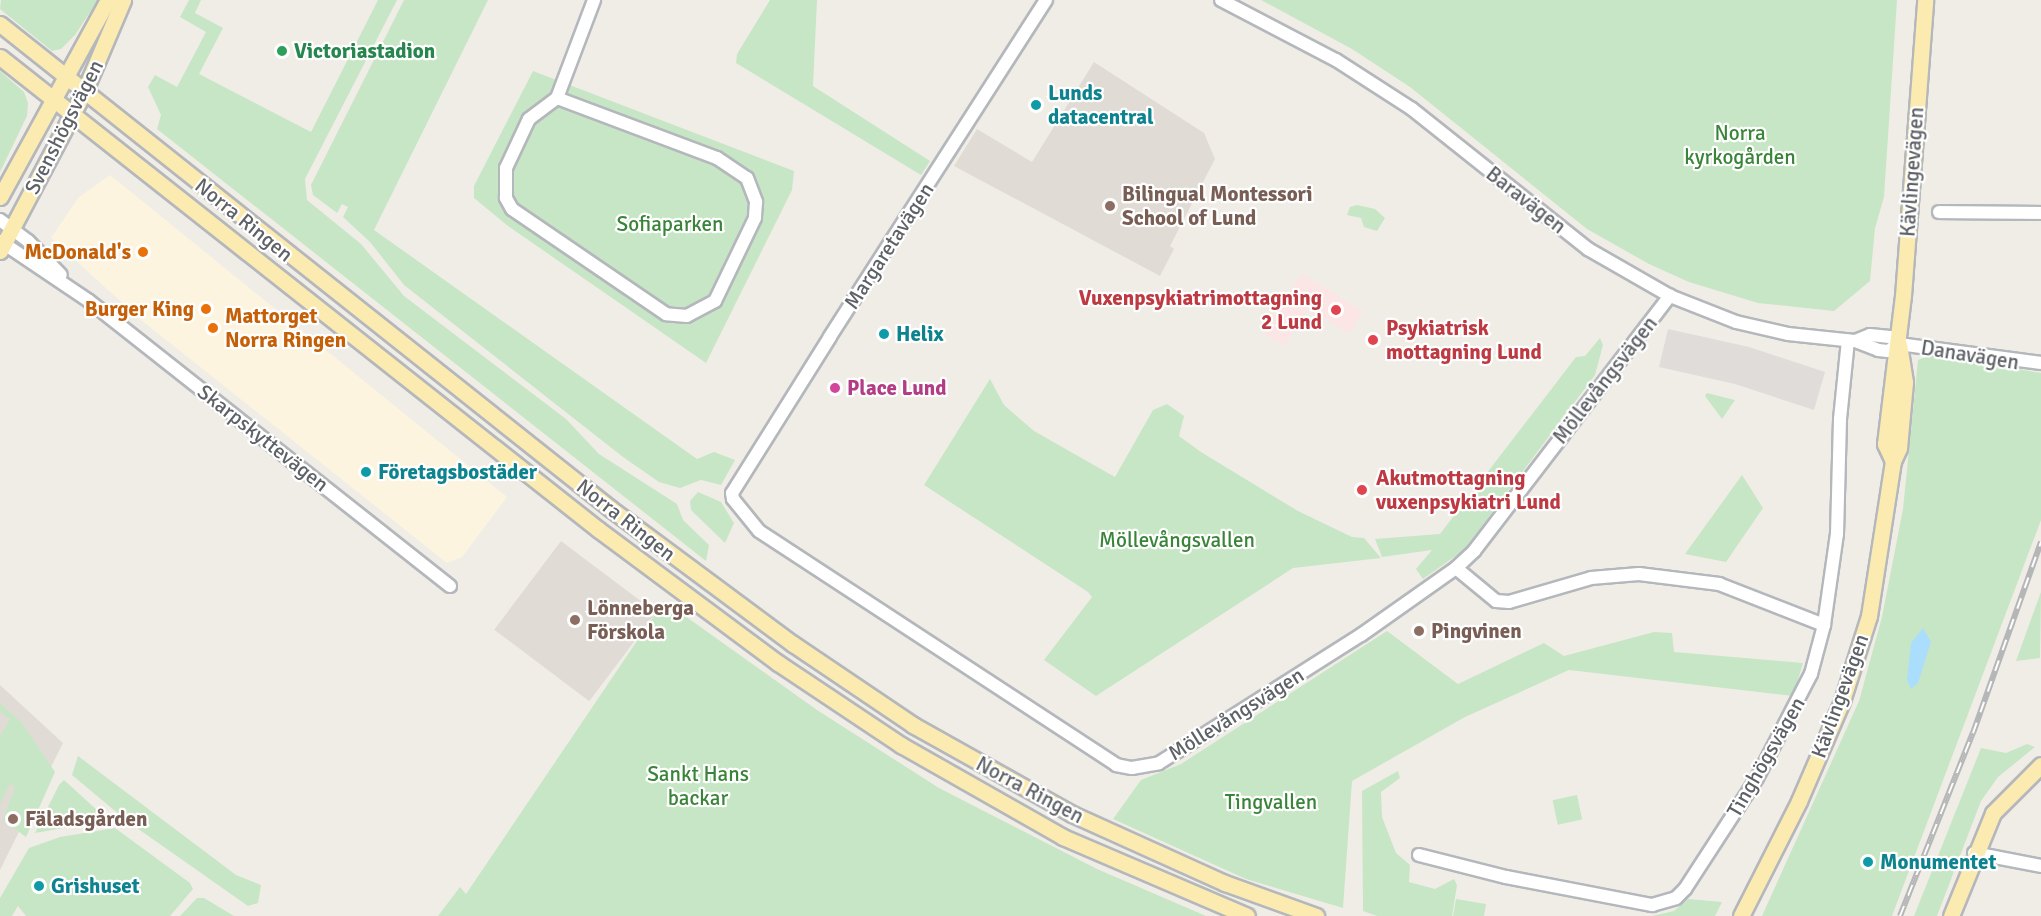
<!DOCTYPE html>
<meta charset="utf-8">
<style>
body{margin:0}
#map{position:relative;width:2041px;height:916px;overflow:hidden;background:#f0ede7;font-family:Signika,sans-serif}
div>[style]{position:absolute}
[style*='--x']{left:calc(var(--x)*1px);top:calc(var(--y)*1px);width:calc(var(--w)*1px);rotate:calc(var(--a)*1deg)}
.commercial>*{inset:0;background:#fdf4df}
.industrial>*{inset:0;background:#dfdcd9}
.education>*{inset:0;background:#e0dcd5;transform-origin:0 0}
.medical>*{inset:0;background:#fbe6e5}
.green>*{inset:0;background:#c7e6c5;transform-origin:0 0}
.water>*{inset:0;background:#abdefc}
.roads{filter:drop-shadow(2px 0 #b4b7bb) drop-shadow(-2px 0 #b4b7bb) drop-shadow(0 2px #b4b7bb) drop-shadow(0 -2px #b4b7bb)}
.minor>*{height:12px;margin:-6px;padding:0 6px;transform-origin:6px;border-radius:6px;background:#fff}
.major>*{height:15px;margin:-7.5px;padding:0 7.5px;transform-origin:7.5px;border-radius:7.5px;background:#fcebb0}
.rail>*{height:6px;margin-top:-3px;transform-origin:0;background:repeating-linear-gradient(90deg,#fff 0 11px,#b5b6b7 0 22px);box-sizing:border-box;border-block:2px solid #b5b6b7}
.dots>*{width:16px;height:16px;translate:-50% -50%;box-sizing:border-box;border:3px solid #fff;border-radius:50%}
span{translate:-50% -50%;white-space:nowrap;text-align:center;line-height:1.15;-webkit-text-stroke:4.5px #fff;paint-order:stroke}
.leisure-label{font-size:21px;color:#27864d;font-weight:700}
.left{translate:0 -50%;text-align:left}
.culture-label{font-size:21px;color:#0d838f;font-weight:700}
.street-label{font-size:21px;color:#5e6267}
.park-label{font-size:21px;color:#398438}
.education-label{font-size:21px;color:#785e54;font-weight:700}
.food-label{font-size:21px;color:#c56008;font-weight:700}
.right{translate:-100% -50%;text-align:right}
.health-label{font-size:21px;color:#be3a42;font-weight:700}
.hotel-label{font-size:21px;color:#b23c85;font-weight:700}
</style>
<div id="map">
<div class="commercial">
<div style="clip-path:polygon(110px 175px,507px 497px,462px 557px,447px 563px,140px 319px,51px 238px,79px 197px)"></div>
</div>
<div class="industrial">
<div style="clip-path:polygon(1668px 329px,1749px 347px,1825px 372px,1814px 410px,1735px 384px,1659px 367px)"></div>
</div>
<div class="education">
<div style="clip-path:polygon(1094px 62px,1204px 133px,1215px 159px,1170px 246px,1174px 249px,1160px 276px,954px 166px,977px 129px,1032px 162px)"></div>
<div style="left:561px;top:541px;width:119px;height:111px;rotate:37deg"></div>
<div style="clip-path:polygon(0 685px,63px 743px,0 870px)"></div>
</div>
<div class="medical">
<div style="clip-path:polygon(1302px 273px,1363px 312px,1349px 334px,1309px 309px,1284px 346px,1263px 333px)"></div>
</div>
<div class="green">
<div style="clip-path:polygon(1px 0,98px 0,75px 35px,61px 49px,52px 51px,0 9px)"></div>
<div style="clip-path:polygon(189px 0,201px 0,195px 13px,223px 28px,199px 74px,311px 132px,378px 0,397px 0,305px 179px,307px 200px,361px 244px,404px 296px,566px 419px,599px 454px,677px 504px,683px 520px,709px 545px,706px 561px,157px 129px,161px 115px,148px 87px,155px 75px,177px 87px,206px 32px,180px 17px)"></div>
<div style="clip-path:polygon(404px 0,488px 0,374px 230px,697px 459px,714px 452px,735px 460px,721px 485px,701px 480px,680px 488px,659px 482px,623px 457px,404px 285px,370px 242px,343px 217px,348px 207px,342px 204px,337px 213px,313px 195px,311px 185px)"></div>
<div style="clip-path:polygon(770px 0,817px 0,813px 86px,930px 161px,921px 175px,736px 63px,737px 54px)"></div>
<div style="clip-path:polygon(1261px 0,1897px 0,1884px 197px,1875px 228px,1870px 281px,1834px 311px,1758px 303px,1689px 282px,1649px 264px,1587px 229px,1410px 87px,1352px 49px)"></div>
<div style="clip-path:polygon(0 71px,24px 92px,28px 103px,27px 116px,0 172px)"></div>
<div style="clip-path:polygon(533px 71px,794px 171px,792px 190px,706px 363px,508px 226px,474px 198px,474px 186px)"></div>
<div style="clip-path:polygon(1357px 205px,1375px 209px,1385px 218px,1377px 231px,1364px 227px,1361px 218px,1347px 215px,1350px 207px)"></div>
<div style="clip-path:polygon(1600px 338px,1603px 345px,1595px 375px,1464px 550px,1423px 579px,1416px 569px,1432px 550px,1382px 557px,1375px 539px,1440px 534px,1576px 357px,1585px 356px)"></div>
<div style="clip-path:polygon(1934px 354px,2041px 373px,2041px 520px,1892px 916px,1762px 916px,1859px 701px,1882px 617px,1903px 509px,1918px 360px)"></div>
<div style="clip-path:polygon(990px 379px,1004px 405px,1034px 431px,1115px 477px,1153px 410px,1167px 404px,1184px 416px,1179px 436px,1201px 452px,1298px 511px,1352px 537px,1364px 538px,1381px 558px,1293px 568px,1096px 696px,1044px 660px,1092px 597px,1088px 592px,924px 485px)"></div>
<div style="clip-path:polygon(1707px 393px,1735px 400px,1722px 419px,1705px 396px)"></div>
<div style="clip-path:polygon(1742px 475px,1763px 508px,1726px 562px,1685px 554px)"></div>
<div style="clip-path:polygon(698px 492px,721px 502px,734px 523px,725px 543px,691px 510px,690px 501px)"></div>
<div style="clip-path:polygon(2041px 592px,2040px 658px,2016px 661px,2030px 622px)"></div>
<div style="clip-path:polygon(664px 601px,817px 710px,939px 788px,1097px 869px,1206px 916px,438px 916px,460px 887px,466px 894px)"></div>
<div style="clip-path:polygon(1387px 631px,1458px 684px,1544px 643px,1564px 656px,1654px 632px,1672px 633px,1674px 652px,1803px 663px,1793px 696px,1569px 670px,1465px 717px,1352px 781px,1343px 908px,1246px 879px,1113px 819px,1141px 780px,1181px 764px)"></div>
<div style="clip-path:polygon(0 703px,22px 723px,55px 772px,26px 837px,3px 820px,15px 787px,10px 784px,0 804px,0 736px,10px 719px,0 712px)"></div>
<div style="clip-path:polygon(2027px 744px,2035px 747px,1998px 777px,1981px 801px,1937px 916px,1914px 916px,1981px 748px,2006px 753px)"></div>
<div style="clip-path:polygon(78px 756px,236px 875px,261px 885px,258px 903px,248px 906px,127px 821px,72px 775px)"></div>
<div style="clip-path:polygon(1398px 771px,1400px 778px,1381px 792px,1382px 817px,1396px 853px,1410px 865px,1409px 882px,1435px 889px,1454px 879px,1457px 885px,1452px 916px,1377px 916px,1363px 911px,1362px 791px)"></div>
<div style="clip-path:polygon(64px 780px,108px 820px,35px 833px,59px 785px)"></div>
<div style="left:1577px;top:795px;width:25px;height:25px;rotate:78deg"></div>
<div style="clip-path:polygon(115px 828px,190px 883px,193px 889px,170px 916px,26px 916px,18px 906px,12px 916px,0 916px,0 898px,29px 848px,60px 837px)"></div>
<div style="clip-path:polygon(197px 898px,204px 898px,234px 916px,180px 916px)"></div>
<div style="clip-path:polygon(1456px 899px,1486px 904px,1484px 916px,1453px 916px)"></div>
<div style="clip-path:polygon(1688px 899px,1722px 902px,1715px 916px,1652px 916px,1674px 911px)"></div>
</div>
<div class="water">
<div style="clip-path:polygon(1923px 628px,1931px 642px,1918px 683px,1911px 689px,1907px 680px,1911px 643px)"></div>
</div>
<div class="roads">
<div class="minor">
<div style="--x:1046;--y:0;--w:400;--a:122.7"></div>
<div style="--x:830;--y:337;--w:184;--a:122.1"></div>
<div style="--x:732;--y:493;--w:6;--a:81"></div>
<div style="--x:733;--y:499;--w:41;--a:50.9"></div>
<div style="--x:759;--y:531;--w:427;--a:33.2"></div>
<div style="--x:1116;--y:765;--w:16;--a:11"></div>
<div style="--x:1132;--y:768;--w:27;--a:-10"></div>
<div style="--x:1159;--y:763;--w:239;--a:-32.4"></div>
<div style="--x:1361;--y:635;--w:116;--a:-35.2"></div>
<div style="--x:1456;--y:568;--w:25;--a:-43"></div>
<div style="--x:1474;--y:551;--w:322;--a:-52.5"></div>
<div style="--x:1221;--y:0;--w:130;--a:27.6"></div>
<div style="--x:1336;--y:60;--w:90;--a:32.8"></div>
<div style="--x:1412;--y:109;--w:225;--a:38.5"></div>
<div style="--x:1588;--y:249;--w:95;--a:29.8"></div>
<div style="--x:1670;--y:296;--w:71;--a:21.5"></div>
<div style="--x:1736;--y:322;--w:53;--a:13"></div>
<div style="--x:1788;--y:334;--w:67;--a:6"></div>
<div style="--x:1855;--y:341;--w:25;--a:21"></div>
<div style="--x:1878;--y:350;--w:10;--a:6"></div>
<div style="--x:1888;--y:351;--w:13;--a:-32"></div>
<div style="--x:557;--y:98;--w:171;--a:20.6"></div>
<div style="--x:717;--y:158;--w:36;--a:34"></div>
<div style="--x:747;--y:178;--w:26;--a:69"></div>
<div style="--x:756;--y:202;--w:16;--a:94"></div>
<div style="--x:755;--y:218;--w:92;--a:115.7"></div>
<div style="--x:715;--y:301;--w:32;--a:152"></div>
<div style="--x:687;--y:316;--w:21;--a:-175"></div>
<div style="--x:666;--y:314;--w:186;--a:-145.7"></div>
<div style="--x:512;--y:209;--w:13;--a:-119"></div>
<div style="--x:506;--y:198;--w:30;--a:-90"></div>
<div style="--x:506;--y:168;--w:54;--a:-64.9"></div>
<div style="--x:529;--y:119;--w:35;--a:-37"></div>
<div style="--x:557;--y:98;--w:105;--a:-69.3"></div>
<div style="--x:1939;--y:212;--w:102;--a:0.6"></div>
<div style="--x:0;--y:220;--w:35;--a:37"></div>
<div style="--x:28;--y:241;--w:47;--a:45.9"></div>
<div style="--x:0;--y:241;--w:107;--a:34"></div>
<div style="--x:89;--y:301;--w:460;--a:38.3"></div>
<div style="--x:1855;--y:341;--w:16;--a:-22"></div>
<div style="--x:1870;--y:335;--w:20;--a:6"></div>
<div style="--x:1890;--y:337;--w:11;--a:38"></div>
<div style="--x:1899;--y:344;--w:143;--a:7.6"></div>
<div style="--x:1456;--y:568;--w:52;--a:39.5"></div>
<div style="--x:1496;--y:601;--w:13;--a:4"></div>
<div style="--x:1509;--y:602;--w:85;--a:-16.3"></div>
<div style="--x:1591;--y:578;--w:48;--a:-4.8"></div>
<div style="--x:1639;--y:574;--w:81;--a:7.1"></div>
<div style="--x:1719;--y:584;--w:113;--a:21.3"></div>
<div style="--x:1974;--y:853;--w:68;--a:11"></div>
<div style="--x:1419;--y:855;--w:90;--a:14.2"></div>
<div style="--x:1506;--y:877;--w:149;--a:10.9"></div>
<div style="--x:1652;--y:905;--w:25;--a:-16"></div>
<div style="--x:1676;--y:898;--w:13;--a:-45"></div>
<div style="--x:1685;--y:889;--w:132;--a:-57"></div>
<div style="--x:1757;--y:778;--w:117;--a:-62.6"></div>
<div style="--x:1811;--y:674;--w:51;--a:-75.1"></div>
<div style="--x:1824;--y:625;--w:92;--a:-81.9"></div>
<div style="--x:1837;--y:534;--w:115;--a:-88.5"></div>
<div style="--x:1840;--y:419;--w:79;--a:-84.2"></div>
</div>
<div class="major">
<div style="--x:0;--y:24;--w:780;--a:38.44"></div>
<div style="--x:611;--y:509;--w:227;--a:36.6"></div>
<div style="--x:793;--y:644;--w:145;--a:34"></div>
<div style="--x:913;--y:725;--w:182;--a:29.2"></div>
<div style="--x:1072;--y:814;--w:168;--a:24.3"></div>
<div style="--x:1225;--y:883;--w:97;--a:19.9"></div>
<div style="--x:0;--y:57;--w:763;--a:38.3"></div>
<div style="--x:599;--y:530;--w:223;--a:36.6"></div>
<div style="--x:778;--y:663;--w:148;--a:33.7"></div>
<div style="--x:901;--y:745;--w:186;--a:29.6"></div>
<div style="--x:1063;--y:837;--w:200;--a:23.2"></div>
<div style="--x:0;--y:197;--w:225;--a:-61.3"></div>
<div style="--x:0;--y:251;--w:180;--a:-62.2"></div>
<div style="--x:84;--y:92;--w:100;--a:-67"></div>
<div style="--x:1893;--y:461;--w:19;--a:-115"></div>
<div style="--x:1885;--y:444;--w:149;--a:-83.1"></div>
<div style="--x:1903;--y:296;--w:297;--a:-85.7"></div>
<div style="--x:1741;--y:916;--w:129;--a:-63.2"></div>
<div style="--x:1799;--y:801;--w:109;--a:-66.7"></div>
<div style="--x:1842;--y:701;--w:89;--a:-72.4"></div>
<div style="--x:1869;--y:616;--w:157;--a:-81.2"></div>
<div style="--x:1893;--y:461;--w:14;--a:-65"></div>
<div style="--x:1899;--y:448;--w:66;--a:-84.8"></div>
<div style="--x:1905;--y:382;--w:38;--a:-99"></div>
<div style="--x:1951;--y:916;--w:111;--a:-67.8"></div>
<div style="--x:1993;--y:813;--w:68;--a:-45"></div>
</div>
</div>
<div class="rail">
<div style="--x:1900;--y:916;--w:197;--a:-68.3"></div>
<div style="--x:1973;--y:733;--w:203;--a:-70.4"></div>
</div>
<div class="dots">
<div style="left:282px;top:51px;background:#2e9e5b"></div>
<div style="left:1036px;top:105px;background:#0f9aa8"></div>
<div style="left:1110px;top:206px;background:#8d6e63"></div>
<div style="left:143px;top:252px;background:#e8710a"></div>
<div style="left:206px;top:309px;background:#e8710a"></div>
<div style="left:1336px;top:310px;background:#e0444e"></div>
<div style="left:213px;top:328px;background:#e8710a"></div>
<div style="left:884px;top:334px;background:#0f9aa8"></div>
<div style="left:1373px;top:340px;background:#e0444e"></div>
<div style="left:835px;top:388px;background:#d1479c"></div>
<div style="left:366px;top:472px;background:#0f9aa8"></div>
<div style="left:1362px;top:490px;background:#e0444e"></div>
<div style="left:575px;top:620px;background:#8d6e63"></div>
<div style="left:1419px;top:631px;background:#8d6e63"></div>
<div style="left:13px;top:819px;background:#8d6e63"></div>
<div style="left:1868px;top:862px;background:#0f9aa8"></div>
<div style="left:39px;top:886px;background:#0f9aa8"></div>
</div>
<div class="leisure-label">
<span class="left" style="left:294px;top:51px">Victoriastadion</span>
</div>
<div class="culture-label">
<span class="left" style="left:1048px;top:105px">Lunds<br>datacentral</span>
<span class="left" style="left:896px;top:334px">Helix</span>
<span class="left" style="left:378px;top:472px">Företagsbostäder</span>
<span class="left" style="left:1880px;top:862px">Monumentet</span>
<span class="left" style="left:51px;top:886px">Grishuset</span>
</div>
<div class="street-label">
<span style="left:64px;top:127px;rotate:-63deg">Svenshögsvägen</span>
<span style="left:1912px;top:172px;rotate:-86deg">Kävlingevägen</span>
<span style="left:1526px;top:200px;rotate:38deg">Baravägen</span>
<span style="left:244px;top:220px;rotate:39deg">Norra Ringen</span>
<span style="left:889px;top:246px;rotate:-57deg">Margaretavägen</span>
<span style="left:1970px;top:355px;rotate:9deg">Danavägen</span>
<span style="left:1605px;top:380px;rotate:-52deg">Möllevångsvägen</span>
<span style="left:263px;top:438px;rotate:38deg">Skarpskyttevägen</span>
<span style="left:626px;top:520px;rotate:38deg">Norra Ringen</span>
<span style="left:1840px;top:696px;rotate:-70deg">Kävlingevägen</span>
<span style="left:1236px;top:714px;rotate:-32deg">Möllevångsvägen</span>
<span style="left:1766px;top:757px;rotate:-60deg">Tinghögsvägen</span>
<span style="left:1030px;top:790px;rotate:28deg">Norra Ringen</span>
</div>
<div class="park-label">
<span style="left:1740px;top:145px">Norra<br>kyrkogården</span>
<span style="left:670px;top:224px">Sofiaparken</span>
<span style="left:1177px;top:540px">Möllevångsvallen</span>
<span style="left:698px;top:786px">Sankt Hans<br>backar</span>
<span style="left:1271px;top:802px">Tingvallen</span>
</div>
<div class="education-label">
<span class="left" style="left:1122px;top:206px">Bilingual Montessori<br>School of Lund</span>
<span class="left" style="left:587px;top:620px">Lönneberga<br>Förskola</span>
<span class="left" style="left:1431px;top:631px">Pingvinen</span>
<span class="left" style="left:25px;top:819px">Fäladsgården</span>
</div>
<div class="food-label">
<span class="right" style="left:131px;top:252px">McDonald's</span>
<span class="right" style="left:194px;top:309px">Burger King</span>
<span class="left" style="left:225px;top:328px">Mattorget<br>Norra Ringen</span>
</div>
<div class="health-label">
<span class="right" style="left:1322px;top:310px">Vuxenpsykiatrimottagning<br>2 Lund</span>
<span class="left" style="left:1386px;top:340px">Psykiatrisk<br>mottagning Lund</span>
<span class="left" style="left:1376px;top:490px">Akutmottagning<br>vuxenpsykiatri Lund</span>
</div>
<div class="hotel-label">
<span class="left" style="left:847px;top:388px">Place Lund</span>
</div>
</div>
